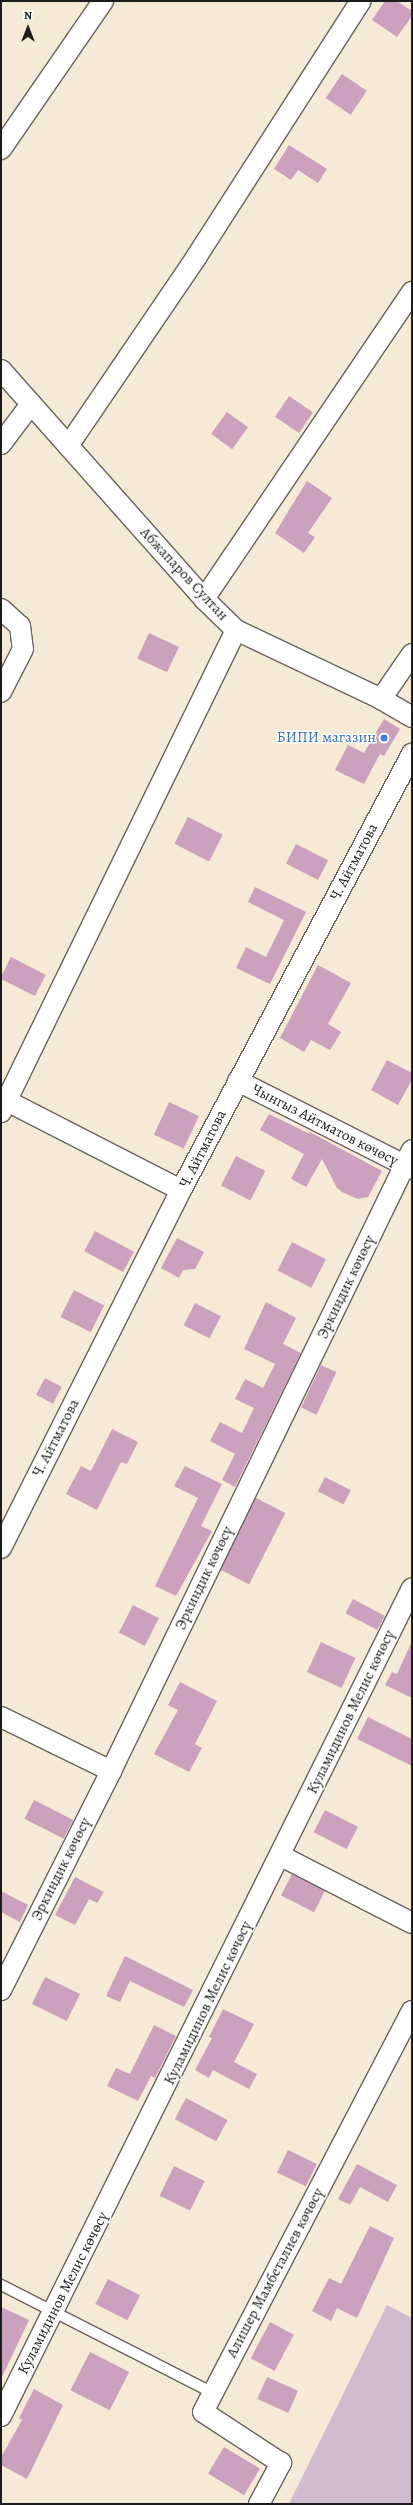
<!DOCTYPE html>
<meta charset="utf-8">
<style>
body{margin:0}
#map{position:relative;width:413px;height:2505px;overflow:hidden;background:#f4ead5;font-family:Alegreya,serif}
div>[style]{position:absolute}
[style*='--x']{left:calc(var(--x)*1px);top:calc(var(--y)*1px);width:calc(var(--w)*1px);rotate:calc(var(--a)*1deg)}
.industrial>*{inset:0;background:#cfbdcf}
.building>*{inset:0;background:#cca1bd;transform-origin:0 0}
.roads{filter:drop-shadow(1px 0 #68645d) drop-shadow(-1px 0 #68645d) drop-shadow(0 1px #68645d) drop-shadow(0 -1px #68645d)}
.lane>*{height:10px;margin:-5px;padding:0 5px;transform-origin:5px;border-radius:5px;background:#fff}
.street>*{height:20px;margin:-10px;padding:0 10px;transform-origin:10px;border-radius:10px;background:#fff}
.dots>*{width:11px;height:11px;translate:-50% -50%;box-sizing:border-box;border:2px solid #fff;border-radius:50%}
span{translate:-50% -50%;white-space:nowrap;text-align:center;line-height:1.15;-webkit-text-stroke:3px #fff;paint-order:stroke}
.street-label{font-size:15px;color:#1c1c1c}
.shop-label{font-size:15px;color:#366cbe}
.right{translate:-100% -50%;text-align:right}
.frame{position:absolute;inset:0;border:2px solid #1c1c1c;pointer-events:none}
.north{position:absolute;left:8px;top:8px;width:40px;height:40px;-webkit-text-stroke:3px #fff;paint-order:stroke;rotate:0deg;font-size:11px;font-weight:700;line-height:16px;text-align:center;color:#1c1c1c}
.north::after{content:'';display:block;margin:auto;width:14px;height:18px;background:#1c1c1c;clip-path:polygon(50% 0,100% 100%,50% 72%,0 100%)}
</style>
<div id="map">
<div class="industrial">
<div style="clip-path:polygon(387px 2305px,412px 2318px,412px 2504px,289px 2504px)"></div>
</div>
<div class="building">
<div style="clip-path:polygon(385px 1px,397px 1px,412px 11px,412px 16px,397px 37px,372px 20px)"></div>
<div style="left:342px;top:74px;width:30px;height:29px;rotate:34deg"></div>
<div style="clip-path:polygon(289px 145px,327px 169px,318px 183px,298px 170px,291px 180px,274px 169px)"></div>
<div style="left:289px;top:396px;width:29px;height:25px;rotate:34deg"></div>
<div style="left:227px;top:412px;width:26px;height:27px;rotate:36deg"></div>
<div style="clip-path:polygon(307px 481px,332px 498px,308px 533px,315px 537px,304px 553px,275px 533px)"></div>
<div style="left:149px;top:633px;width:33px;height:28px;rotate:25deg"></div>
<div style="clip-path:polygon(384px 719px,400px 729px,384px 756px,380px 754px,364px 784px,335px 770px,348px 745px,364px 753px)"></div>
<div style="left:188px;top:817px;width:39px;height:30px;rotate:27deg"></div>
<div style="left:296px;top:844px;width:36px;height:22px;rotate:27deg"></div>
<div style="clip-path:polygon(255px 887px,306px 912px,270px 984px,236px 968px,246px 947px,266px 957px,284px 920px,248px 902px)"></div>
<div style="left:11px;top:957px;width:39px;height:24px;rotate:27deg"></div>
<div style="clip-path:polygon(318px 965px,351px 983px,328px 1024px,341px 1032px,330px 1050px,311px 1040px,304px 1052px,280px 1038px)"></div>
<div style="clip-path:polygon(387px 1060px,412px 1073px,412px 1080px,398px 1105px,371px 1090px)"></div>
<div style="left:169px;top:1102px;width:33px;height:36px;rotate:25deg"></div>
<div style="clip-path:polygon(269px 1114px,310px 1134px,308px 1131px,382px 1171px,368px 1197px,358px 1199px,342px 1192px,337px 1188px,322px 1159px,306px 1187px,291px 1179px,304px 1154px,260px 1130px)"></div>
<div style="left:236px;top:1156px;width:33px;height:33px;rotate:27deg"></div>
<div style="left:95px;top:1231px;width:44px;height:23px;rotate:28deg"></div>
<div style="clip-path:polygon(177px 1238px,204px 1252px,195px 1269px,183px 1270px,179px 1278px,161px 1268px)"></div>
<div style="left:292px;top:1242px;width:38px;height:32px;rotate:27deg"></div>
<div style="left:74px;top:1290px;width:34px;height:30px;rotate:27deg"></div>
<div style="clip-path:polygon(266px 1302px,296px 1318px,283px 1344px,301px 1353px,235px 1487px,222px 1480px,235px 1454px,210px 1441px,220px 1422px,242px 1433px,254px 1408px,235px 1399px,245px 1379px,263px 1388px,275px 1364px,244px 1349px)"></div>
<div style="left:195px;top:1303px;width:29px;height:25px;rotate:27deg"></div>
<div style="left:321px;top:1365px;width:17px;height:47px;rotate:25deg"></div>
<div style="left:45px;top:1378px;width:19px;height:19px;rotate:28deg"></div>
<div style="clip-path:polygon(112px 1429px,138px 1442px,127px 1464px,121px 1462px,97px 1510px,66px 1494px,81px 1466px,91px 1471px)"></div>
<div style="clip-path:polygon(185px 1466px,222px 1484px,201px 1526px,212px 1531px,176px 1596px,155px 1586px,198px 1498px,174px 1486px)"></div>
<div style="left:325px;top:1477px;width:29px;height:16px;rotate:27deg"></div>
<div style="left:256px;top:1498px;width:33px;height:80px;rotate:27deg"></div>
<div style="left:353px;top:1599px;width:36px;height:16px;rotate:28deg"></div>
<div style="left:133px;top:1605px;width:29px;height:31px;rotate:27deg"></div>
<div style="clip-path:polygon(412px 1641px,412px 1698px,385px 1685px,392px 1672px,397px 1674px)"></div>
<div style="left:321px;top:1642px;width:38px;height:33px;rotate:25deg"></div>
<div style="clip-path:polygon(180px 1682px,217px 1701px,195px 1744px,202px 1748px,189px 1772px,154px 1754px,178px 1710px,168px 1705px)"></div>
<div style="clip-path:polygon(368px 1717px,412px 1739px,412px 1766px,357px 1739px)"></div>
<div style="left:34px;top:1800px;width:44px;height:21px;rotate:27deg"></div>
<div style="left:325px;top:1810px;width:37px;height:25px;rotate:27deg"></div>
<div style="left:292px;top:1874px;width:37px;height:24px;rotate:27deg"></div>
<div style="clip-path:polygon(75px 1877px,104px 1892px,97px 1903px,89px 1899px,75px 1925px,55px 1915px)"></div>
<div style="clip-path:polygon(1px 1891px,28px 1905px,20px 1922px,1px 1912px)"></div>
<div style="clip-path:polygon(125px 1956px,193px 1990px,184px 2007px,130px 1981px,120px 2002px,106px 1996px)"></div>
<div style="left:45px;top:1977px;width:39px;height:30px;rotate:26deg"></div>
<div style="clip-path:polygon(223px 2009px,254px 2024px,234px 2062px,257px 2074px,249px 2089px,213px 2070px,209px 2078px,195px 2070px,212px 2038px,209px 2037px)"></div>
<div style="clip-path:polygon(154px 2025px,176px 2036px,155px 2078px,151px 2076px,138px 2101px,107px 2086px,116px 2068px,130px 2074px)"></div>
<div style="left:186px;top:2098px;width:47px;height:24px;rotate:28deg"></div>
<div style="left:288px;top:2150px;width:32px;height:25px;rotate:26deg"></div>
<div style="clip-path:polygon(357px 2164px,397px 2185px,388px 2202px,360px 2187px,350px 2205px,338px 2199px)"></div>
<div style="left:174px;top:2166px;width:34px;height:33px;rotate:26deg"></div>
<div style="clip-path:polygon(370px 2226px,394px 2238px,357px 2318px,337px 2308px,331px 2321px,312px 2311px,329px 2278px,341px 2284px)"></div>
<div style="left:108px;top:2279px;width:36px;height:28px;rotate:27deg"></div>
<div style="clip-path:polygon(1px 2307px,29px 2320px,1px 2379px)"></div>
<div style="left:270px;top:2322px;width:27px;height:41px;rotate:28deg"></div>
<div style="left:90px;top:2352px;width:44px;height:43px;rotate:27deg"></div>
<div style="left:267px;top:2377px;width:34px;height:24px;rotate:24deg"></div>
<div style="clip-path:polygon(34px 2389px,63px 2405px,27px 2479px,1px 2465px,1px 2457px,22px 2420px,19px 2418px)"></div>
<div style="left:224px;top:2447px;width:42px;height:31px;rotate:31deg"></div>
</div>
<div class="roads">
<div class="lane">
<div style="--x:1;--y:2285;--w:238;--a:27"></div>
</div>
<div class="street">
<div style="--x:1;--y:149;--w:180;--a:-55.4"></div>
<div style="--x:1;--y:370;--w:306;--a:48.4"></div>
<div style="--x:204;--y:599;--w:45;--a:44.1"></div>
<div style="--x:236;--y:630;--w:161;--a:25.4"></div>
<div style="--x:381;--y:699;--w:36;--a:30"></div>
<div style="--x:1;--y:444;--w:50;--a:-53.1"></div>
<div style="--x:68;--y:446;--w:230;--a:-55.8"></div>
<div style="--x:197;--y:256;--w:303;--a:-57.3"></div>
<div style="--x:204;--y:599;--w:371;--a:-55.9"></div>
<div style="--x:1;--y:609;--w:25;--a:42"></div>
<div style="--x:20;--y:626;--w:23;--a:83"></div>
<div style="--x:23;--y:649;--w:48;--a:117.1"></div>
<div style="--x:381;--y:699;--w:55;--a:-55.4"></div>
<div style="--x:238;--y:1081;--w:195;--a:26.8"></div>
<div style="--x:7;--y:1101;--w:195;--a:27.1"></div>
<div style="--x:1;--y:1112;--w:536;--a:-64.01"></div>
<div style="--x:1;--y:1548;--w:401;--a:-63.3"></div>
<div style="--x:181;--y:1190;--w:494;--a:-62.1"></div>
<div style="--x:1;--y:1717;--w:123;--a:26.1"></div>
<div style="--x:281;--y:1856;--w:147;--a:27.1"></div>
<div style="--x:1;--y:1990;--w:245;--a:-63.3"></div>
<div style="--x:111;--y:1771;--w:690;--a:-64.14"></div>
<div style="--x:1;--y:2416;--w:924;--a:-63.6"></div>
<div style="--x:259;--y:2504;--w:47;--a:-61.8"></div>
<div style="--x:281;--y:2463;--w:93;--a:-146.8"></div>
<div style="--x:203;--y:2412;--w:452;--a:-62.5"></div>
</div>
</div>
<div class="dots">
<div style="left:384px;top:738px;background:#3f7fe0"></div>
</div>
<div class="street-label">
<span style="left:184px;top:574px;rotate:47deg">Абжапаров Султан</span>
<span style="left:354px;top:862px;rotate:-62deg">Ч. Айтматова</span>
<span style="left:325px;top:1125px;rotate:27deg">Чынгыз Айтматов көчөсү</span>
<span style="left:203px;top:1149px;rotate:-63deg">Ч. Айтматова</span>
<span style="left:346px;top:1287px;rotate:-64deg">Эркиндик көчөсү</span>
<span style="left:56px;top:1438px;rotate:-63deg">Ч. Айтматова</span>
<span style="left:204px;top:1578px;rotate:-64deg">Эркиндик көчөсү</span>
<span style="left:351px;top:1712px;rotate:-64deg">Куламидинов Мелис көчөсү</span>
<span style="left:61px;top:1869px;rotate:-63deg">Эркиндик көчөсү</span>
<span style="left:208px;top:2003px;rotate:-64deg">Куламидинов Мелис көчөсү</span>
<span style="left:275px;top:2273px;rotate:-62deg">Алишер Мамбеталиев көчөсү</span>
<span style="left:63px;top:2293px;rotate:-63deg">Куламидинов Мелис көчөсү</span>
</div>
<div class="shop-label">
<span class="right" style="left:376px;top:738px">БИПИ магазин</span>
</div>
<div class="frame"></div>
<div class="north">N</div>
</div>
